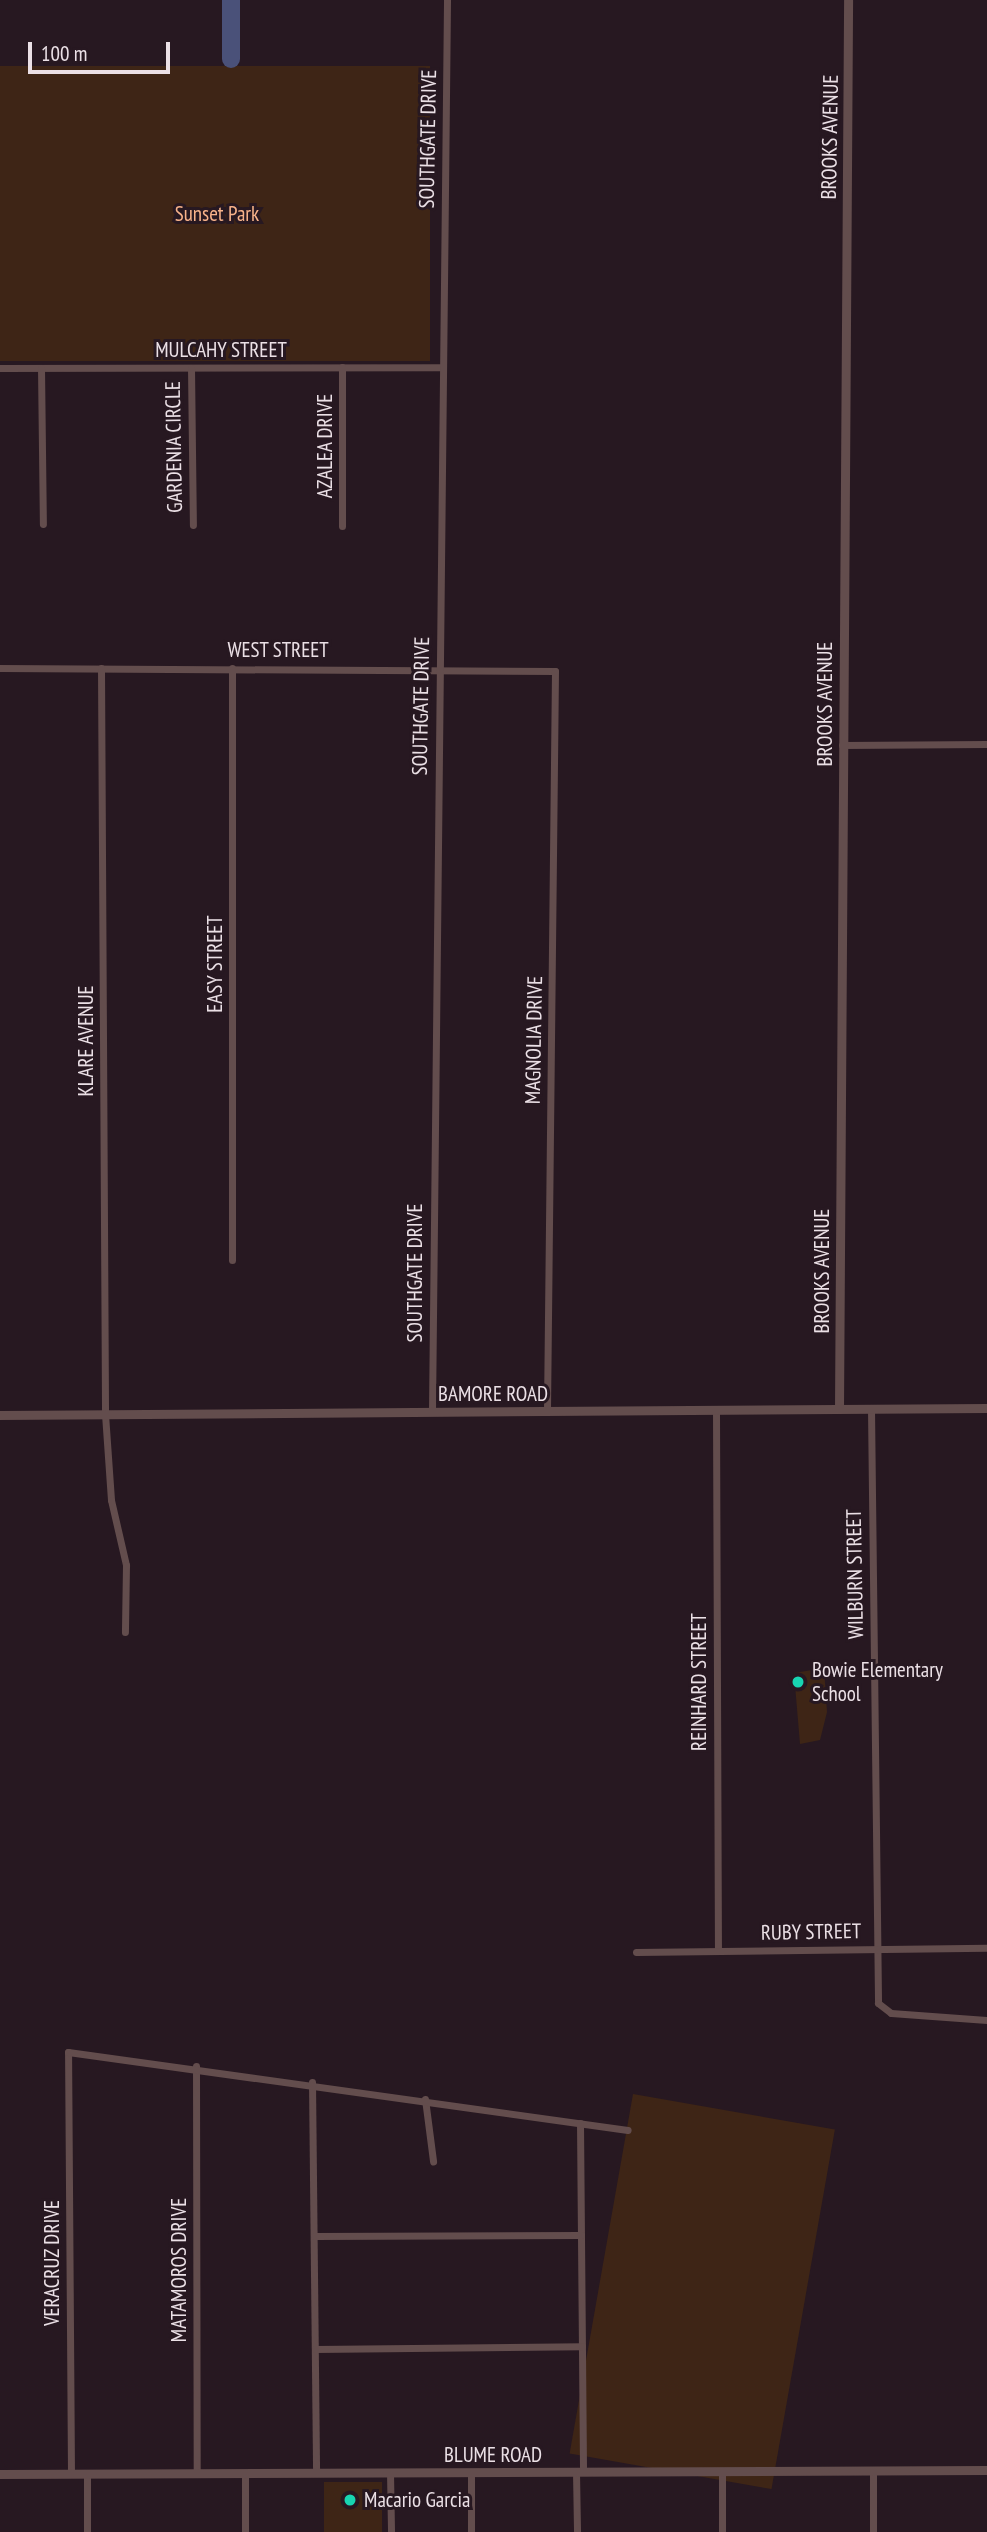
<!DOCTYPE html>
<style>
body{margin:0}
#map{position:relative;width:987px;height:2532px;overflow:hidden;background:#271821;font-family:"PT Sans Narrow",sans-serif}
div>[style]{position:absolute}
[style*='--x']{left:calc(var(--x)*1px);top:calc(var(--y)*1px);width:calc(var(--w)*1px);rotate:calc(var(--a)*1deg)}
.green>*{inset:0;background:#3e2516;transform-origin:0 0}
.river>*{height:18px;margin:-9px;padding:0 9px;transform-origin:9px;border-radius:9px;background:#4a5179}
.minor>*{height:7px;margin:-3.5px;padding:0 3.5px;transform-origin:3.5px;border-radius:3.5px;background:#634d4d}
.tertiary>*{height:9px;margin:-4.5px;padding:0 4.5px;transform-origin:4.5px;border-radius:4.5px;background:#634d4d}
.dots>*{width:19px;height:19px;translate:-50% -50%;box-sizing:border-box;border:4px solid #271821;border-radius:50%}
span{translate:-50% -50%;white-space:nowrap;text-align:center;line-height:1.15;-webkit-text-stroke:6px #271821;paint-order:stroke}
.street-label{font-size:21px;color:#ebe0e6}
.park-label{font-size:21px;color:#f7b28a}
.poi-label{font-size:21px;color:#ebe0e6}
.left{translate:0 -50%;text-align:left}
.scale{position:absolute;left:28px;top:42px;width:142px;height:32px;box-sizing:border-box;border:4px solid #ebe0e6;border-top:0;padding-left:9px;font-size:21px;line-height:24px;white-space:nowrap;color:#ebe0e6;-webkit-text-stroke:5px #271821;paint-order:stroke}
</style>
<div id="map">
<div class="green">
<div style="left:0;top:66px;width:430px;height:295px"></div>
<div style="clip-path:polygon(824px 1668px,827px 1712px,820px 1740px,800px 1744px,794px 1673px)"></div>
<div style="left:633px;top:2094px;width:205px;height:365px;rotate:10deg"></div>
<div style="left:382px;top:2482px;width:50px;height:58px;rotate:90deg"></div>
</div>
<div class="river">
<div style="--x:231;--y:0;--w:59;--a:90"></div>
</div>
<div class="minor">
<div style="--x:0;--y:368;--w:442;--a:-0.1"></div>
<div style="--x:41;--y:368;--w:156;--a:89.3"></div>
<div style="--x:191;--y:368;--w:157;--a:89.3"></div>
<div style="--x:342;--y:526;--w:159;--a:-90"></div>
<div style="--x:0;--y:668;--w:555;--a:0.31"></div>
<div style="--x:555;--y:671;--w:739;--a:90.62"></div>
<div style="--x:101;--y:668;--w:746;--a:89.69"></div>
<div style="--x:105;--y:1414;--w:86;--a:86"></div>
<div style="--x:111;--y:1500;--w:67;--a:77"></div>
<div style="--x:126;--y:1565;--w:67;--a:90.9"></div>
<div style="--x:842;--y:745;--w:145;--a:-0.4"></div>
<div style="--x:232;--y:1260;--w:592;--a:-90"></div>
<div style="--x:871;--y:1409;--w:594;--a:89.32"></div>
<div style="--x:878;--y:2003;--w:16;--a:38"></div>
<div style="--x:891;--y:2013;--w:96;--a:4.2"></div>
<div style="--x:432;--y:1411;--w:1411;--a:-89.39"></div>
<div style="--x:716;--y:1412;--w:539;--a:89.79"></div>
<div style="--x:636;--y:1952;--w:351;--a:-0.7"></div>
<div style="--x:196;--y:2066;--w:407;--a:89.9"></div>
<div style="--x:312;--y:2082;--w:390;--a:89.4"></div>
<div style="--x:425;--y:2099;--w:63;--a:82.6"></div>
<div style="--x:580;--y:2123;--w:349;--a:89.5"></div>
<div style="--x:314;--y:2236;--w:267;--a:-0.2"></div>
<div style="--x:315;--y:2349;--w:267;--a:-0.6"></div>
<div style="--x:722;--y:2471;--w:61;--a:90"></div>
<div style="--x:873;--y:2471;--w:61;--a:90"></div>
<div style="--x:390;--y:2472;--w:60;--a:89"></div>
<div style="--x:471;--y:2472;--w:60;--a:90"></div>
<div style="--x:576;--y:2472;--w:60;--a:89"></div>
<div style="--x:71;--y:2473;--w:421;--a:-90.4"></div>
<div style="--x:68;--y:2052;--w:565;--a:7.93"></div>
<div style="--x:245;--y:2473;--w:59;--a:90"></div>
<div style="--x:87;--y:2474;--w:58;--a:90"></div>
</div>
<div class="tertiary">
<div style="--x:839;--y:1409;--w:1409;--a:-89.63"></div>
<div style="--x:0;--y:1415;--w:987;--a:-0.41"></div>
<div style="--x:0;--y:2474;--w:987;--a:-0.23"></div>
</div>
<div class="dots">
<div style="left:798px;top:1682px;background:#18d5b2"></div>
<div style="left:350px;top:2500px;background:#18d5b2"></div>
</div>
<div class="street-label">
<span style="left:830px;top:137px;rotate:-89deg">BROOKS AVENUE</span>
<span style="left:428px;top:139px;rotate:-89deg">SOUTHGATE DRIVE</span>
<span style="left:221px;top:350px">MULCAHY STREET</span>
<span style="left:325px;top:446px;rotate:-90deg">AZALEA DRIVE</span>
<span style="left:174px;top:447px;rotate:-91deg">GARDENIA CIRCLE</span>
<span style="left:278px;top:650px">WEST STREET</span>
<span style="left:825px;top:704px;rotate:-90deg">BROOKS AVENUE</span>
<span style="left:421px;top:706px;rotate:-89deg">SOUTHGATE DRIVE</span>
<span style="left:215px;top:964px;rotate:-90deg">EASY STREET</span>
<span style="left:534px;top:1040px;rotate:-89deg">MAGNOLIA DRIVE</span>
<span style="left:86px;top:1041px;rotate:-90deg">KLARE AVENUE</span>
<span style="left:822px;top:1271px;rotate:-90deg">BROOKS AVENUE</span>
<span style="left:415px;top:1273px;rotate:-90deg">SOUTHGATE DRIVE</span>
<span style="left:493px;top:1394px">BAMORE ROAD</span>
<span style="left:855px;top:1574px;rotate:-91deg">WILBURN STREET</span>
<span style="left:699px;top:1682px;rotate:-90deg">REINHARD STREET</span>
<span style="left:811px;top:1932px;rotate:-1deg">RUBY STREET</span>
<span style="left:52px;top:2263px;rotate:-90deg">VERACRUZ DRIVE</span>
<span style="left:179px;top:2270px;rotate:-90deg">MATAMOROS DRIVE</span>
<span style="left:493px;top:2455px">BLUME ROAD</span>
</div>
<div class="park-label">
<span style="left:217px;top:214px">Sunset Park</span>
</div>
<div class="poi-label">
<span class="left" style="left:812px;top:1682px">Bowie Elementary<br>School</span>
<span class="left" style="left:364px;top:2500px">Macario Garcia</span>
</div>
<div class="scale">100 m</div>
</div>
